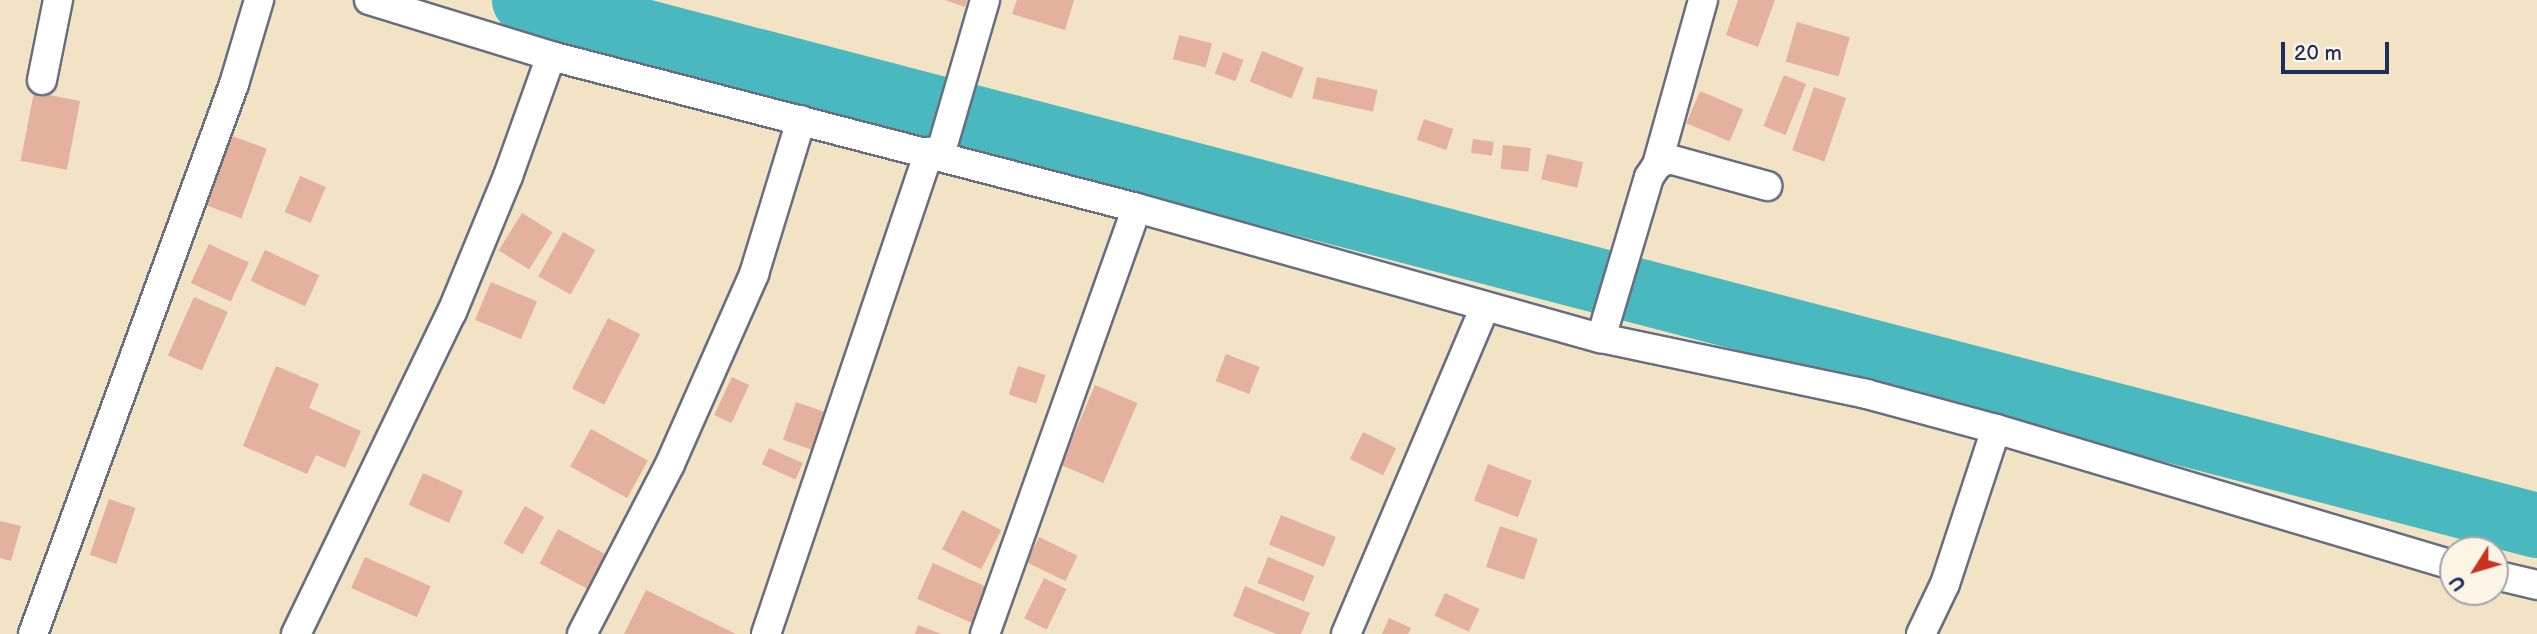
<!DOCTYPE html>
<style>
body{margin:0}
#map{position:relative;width:2537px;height:634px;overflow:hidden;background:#f2e3c5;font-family:"Balsamiq Sans",sans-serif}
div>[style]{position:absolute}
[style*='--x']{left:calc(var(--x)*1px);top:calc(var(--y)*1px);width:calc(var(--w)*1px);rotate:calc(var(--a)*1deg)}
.river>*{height:65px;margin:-32.5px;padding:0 32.5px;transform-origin:32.5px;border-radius:32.5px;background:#49b9bf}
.building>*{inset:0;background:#e4b19d;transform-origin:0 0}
.roads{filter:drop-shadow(2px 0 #666e82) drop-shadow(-2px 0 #666e82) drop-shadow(0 2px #666e82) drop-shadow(0 -2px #666e82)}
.minor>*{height:28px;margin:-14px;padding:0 14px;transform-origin:14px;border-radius:14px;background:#fff}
span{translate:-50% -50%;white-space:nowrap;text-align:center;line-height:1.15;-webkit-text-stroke:5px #fcf5e5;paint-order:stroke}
.north{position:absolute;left:2439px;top:536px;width:70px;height:70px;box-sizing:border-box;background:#fcf5e5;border:2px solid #a2a6af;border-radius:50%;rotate:233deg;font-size:19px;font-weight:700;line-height:28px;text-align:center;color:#1b2f5e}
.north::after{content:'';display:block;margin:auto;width:24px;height:32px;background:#c8321e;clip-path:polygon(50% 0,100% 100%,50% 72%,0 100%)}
.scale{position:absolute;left:2281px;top:42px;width:108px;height:32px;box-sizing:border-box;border:4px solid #1b2f5e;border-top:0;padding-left:9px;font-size:21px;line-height:24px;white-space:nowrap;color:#1b2f5e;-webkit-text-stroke:5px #fcf5e5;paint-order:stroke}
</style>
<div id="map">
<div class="river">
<div style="--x:524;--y:0;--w:2080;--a:14.62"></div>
</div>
<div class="building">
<div style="clip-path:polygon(945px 0,967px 0,965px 7px)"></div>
<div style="clip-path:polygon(1017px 0,1074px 0,1065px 30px,1012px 14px)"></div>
<div style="clip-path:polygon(1738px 0,1775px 0,1758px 47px,1726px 35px)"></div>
<div style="left:1797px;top:22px;width:55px;height:41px;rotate:16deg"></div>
<div style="left:1179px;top:35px;width:34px;height:25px;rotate:14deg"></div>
<div style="left:1262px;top:51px;width:45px;height:33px;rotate:22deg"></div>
<div style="left:1223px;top:52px;width:22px;height:23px;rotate:21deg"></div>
<div style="left:1784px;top:75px;width:24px;height:55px;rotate:22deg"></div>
<div style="left:1317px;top:77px;width:62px;height:22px;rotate:12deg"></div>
<div style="left:1814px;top:87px;width:34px;height:67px;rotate:19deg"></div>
<div style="left:1700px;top:91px;width:47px;height:35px;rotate:23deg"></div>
<div style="left:34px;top:92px;width:47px;height:70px;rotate:11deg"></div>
<div style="left:1424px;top:119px;width:31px;height:22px;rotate:19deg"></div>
<div style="left:232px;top:136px;width:37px;height:74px;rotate:20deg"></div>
<div style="left:1473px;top:139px;width:21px;height:14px;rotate:8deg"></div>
<div style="left:1503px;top:145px;width:28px;height:24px;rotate:6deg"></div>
<div style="left:1547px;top:154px;width:37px;height:26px;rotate:13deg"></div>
<div style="left:300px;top:176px;width:28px;height:39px;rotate:23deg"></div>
<div style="left:522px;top:213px;width:36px;height:44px;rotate:32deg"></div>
<div style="left:563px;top:232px;width:37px;height:51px;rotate:29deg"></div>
<div style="left:209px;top:244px;width:44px;height:43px;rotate:25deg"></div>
<div style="left:265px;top:250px;width:60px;height:34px;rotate:25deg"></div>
<div style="left:491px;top:282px;width:50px;height:41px;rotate:23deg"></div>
<div style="left:194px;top:297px;width:37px;height:64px;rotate:24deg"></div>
<div style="left:608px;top:318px;width:36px;height:79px;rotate:27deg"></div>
<div style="left:1226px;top:354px;width:36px;height:29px;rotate:21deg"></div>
<div style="clip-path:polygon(276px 366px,319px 384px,309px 408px,361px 431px,345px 468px,316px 455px,307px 474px,243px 446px)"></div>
<div style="left:1018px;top:366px;width:29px;height:30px;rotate:18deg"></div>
<div style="left:732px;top:377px;width:19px;height:42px;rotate:25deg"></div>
<div style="left:1095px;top:385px;width:46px;height:87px;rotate:23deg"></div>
<div style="left:796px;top:402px;width:34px;height:40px;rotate:19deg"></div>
<div style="left:591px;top:429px;width:65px;height:43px;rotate:29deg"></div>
<div style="left:1363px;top:432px;width:37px;height:30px;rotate:26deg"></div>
<div style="left:769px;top:448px;width:37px;height:18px;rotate:24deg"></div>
<div style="left:1488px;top:464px;width:47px;height:39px;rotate:21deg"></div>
<div style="left:423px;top:473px;width:44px;height:35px;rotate:24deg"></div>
<div style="left:109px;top:499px;width:28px;height:59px;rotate:19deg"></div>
<div style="left:525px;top:506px;width:22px;height:43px;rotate:30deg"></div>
<div style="left:962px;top:510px;width:44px;height:44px;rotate:27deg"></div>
<div style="left:1281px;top:515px;width:59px;height:32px;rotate:22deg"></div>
<div style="clip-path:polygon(0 521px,21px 526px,11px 561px,0 558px)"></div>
<div style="left:1500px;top:526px;width:40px;height:43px;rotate:19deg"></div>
<div style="left:558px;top:529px;width:55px;height:39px;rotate:28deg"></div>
<div style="left:1039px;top:537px;width:43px;height:28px;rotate:26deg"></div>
<div style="left:365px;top:557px;width:72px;height:34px;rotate:24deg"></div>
<div style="left:1268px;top:557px;width:50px;height:28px;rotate:22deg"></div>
<div style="left:933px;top:563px;width:68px;height:39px;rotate:24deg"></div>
<div style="left:1044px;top:578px;width:25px;height:45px;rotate:26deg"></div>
<div style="clip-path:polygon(1245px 586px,1310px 613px,1301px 634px,1276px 634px,1233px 616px)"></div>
<div style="clip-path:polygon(646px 590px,736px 634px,624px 634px)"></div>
<div style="left:1445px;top:593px;width:38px;height:25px;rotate:25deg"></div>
<div style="clip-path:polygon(1389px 618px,1411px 628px,1408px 634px,1382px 634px)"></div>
<div style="clip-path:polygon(918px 625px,941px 634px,915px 634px)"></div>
</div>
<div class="roads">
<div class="minor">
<div style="--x:369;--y:0;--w:190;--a:17.1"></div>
<div style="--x:551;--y:56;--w:605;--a:14.54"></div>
<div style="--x:1137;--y:208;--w:482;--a:15.7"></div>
<div style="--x:1601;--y:338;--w:271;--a:11.9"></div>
<div style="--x:1866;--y:394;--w:135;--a:15.1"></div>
<div style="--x:1996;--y:429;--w:477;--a:16.6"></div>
<div style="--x:42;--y:80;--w:82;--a:-78.7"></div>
<div style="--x:940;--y:155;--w:161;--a:-73.8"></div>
<div style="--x:1657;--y:165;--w:171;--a:-74.4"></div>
<div style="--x:1601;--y:338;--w:168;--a:-73.4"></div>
<div style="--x:1649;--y:177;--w:14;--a:-56"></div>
<div style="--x:1657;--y:165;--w:13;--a:-27"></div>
<div style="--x:1669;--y:159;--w:102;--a:15.4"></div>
<div style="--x:2495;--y:575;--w:43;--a:13.4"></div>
<div style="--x:33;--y:634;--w:586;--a:-69.92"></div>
<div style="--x:234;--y:84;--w:88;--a:-73.4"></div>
<div style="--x:296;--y:634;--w:358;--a:-64.2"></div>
<div style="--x:452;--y:312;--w:147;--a:-67.6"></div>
<div style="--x:508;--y:176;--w:127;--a:-70.3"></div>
<div style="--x:582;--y:634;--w:191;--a:-62.6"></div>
<div style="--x:670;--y:464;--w:208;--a:-66.1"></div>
<div style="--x:754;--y:274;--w:161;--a:-73"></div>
<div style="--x:766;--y:634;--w:509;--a:-71.32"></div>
<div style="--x:985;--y:634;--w:452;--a:-70.4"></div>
<div style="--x:1346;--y:634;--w:356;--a:-67"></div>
<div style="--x:1921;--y:634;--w:55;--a:-64.4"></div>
<div style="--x:1945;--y:584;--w:163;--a:-71.8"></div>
</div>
</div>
<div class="north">U</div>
<div class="scale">20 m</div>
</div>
